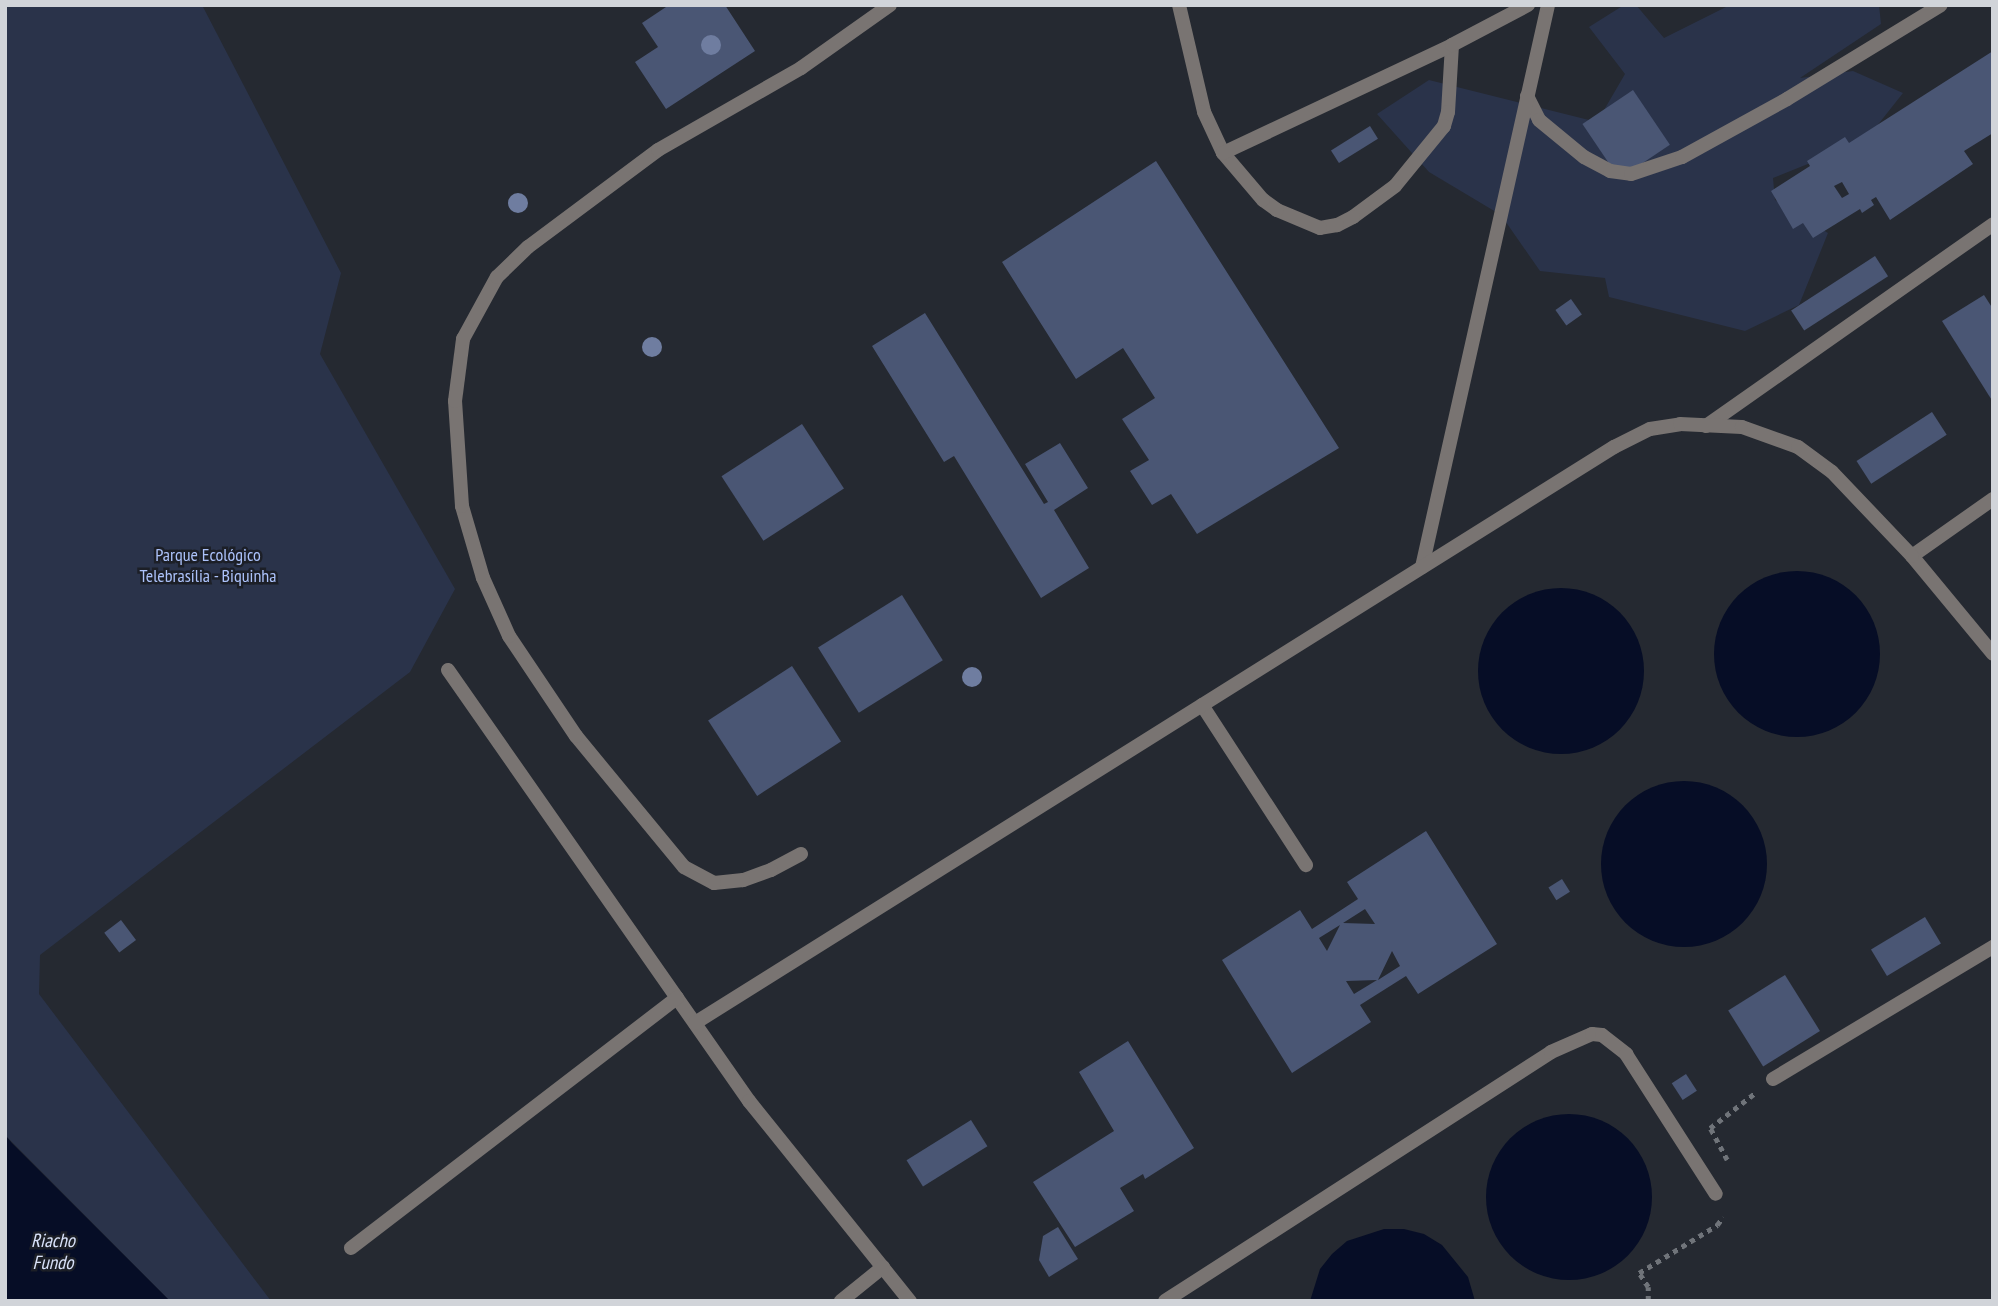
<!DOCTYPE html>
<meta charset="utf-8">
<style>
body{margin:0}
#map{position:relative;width:1998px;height:1306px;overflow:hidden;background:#252931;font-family:"PT Sans Narrow",sans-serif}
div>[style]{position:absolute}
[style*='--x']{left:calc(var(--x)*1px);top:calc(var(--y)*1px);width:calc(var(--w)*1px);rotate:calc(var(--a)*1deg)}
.green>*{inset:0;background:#2a334a}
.water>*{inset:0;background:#060d26}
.round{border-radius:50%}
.building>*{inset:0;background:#4a5674;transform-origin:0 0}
.path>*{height:4.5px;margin-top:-2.25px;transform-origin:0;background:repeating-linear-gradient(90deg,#70747a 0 5px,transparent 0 10px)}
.service>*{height:14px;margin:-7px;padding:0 7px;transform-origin:7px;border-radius:7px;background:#797472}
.trees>*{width:20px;height:20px;margin:-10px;border-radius:50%;background:#6f7da0}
span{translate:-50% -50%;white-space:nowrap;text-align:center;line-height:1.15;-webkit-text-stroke:5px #1c1f27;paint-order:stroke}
.park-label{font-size:18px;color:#acc2fa}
.water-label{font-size:19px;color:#d9e2f9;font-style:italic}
.frame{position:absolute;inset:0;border:7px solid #d1d4d9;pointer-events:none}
</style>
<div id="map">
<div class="green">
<div style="clip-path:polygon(5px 5px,202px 5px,341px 273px,320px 354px,455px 589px,410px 672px,40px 955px,39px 994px,271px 1301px,170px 1301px,5px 1135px)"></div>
<div style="clip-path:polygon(1624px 5px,1636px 5px,1664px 38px,1730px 5px,1879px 5px,1881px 24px,1800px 78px,1853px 71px,1903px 93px,1865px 141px,1773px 178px,1775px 200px,1828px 233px,1799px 305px,1745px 331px,1609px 297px,1605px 278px,1540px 271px,1501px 215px,1429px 172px,1377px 114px,1429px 80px,1597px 122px,1625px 74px,1589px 27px)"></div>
</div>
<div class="water">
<div class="round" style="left:1714px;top:571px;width:166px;height:166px"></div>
<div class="round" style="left:1478px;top:588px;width:166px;height:166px"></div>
<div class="round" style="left:1601px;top:781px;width:166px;height:166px"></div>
<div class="round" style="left:1486px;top:1114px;width:166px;height:166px"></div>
<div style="clip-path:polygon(5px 1135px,12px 1143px,170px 1301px,5px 1301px)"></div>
<div style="clip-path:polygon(1384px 1229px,1404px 1229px,1424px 1234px,1442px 1245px,1468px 1277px,1475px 1301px,1310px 1301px,1320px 1269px,1332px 1254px,1347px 1241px)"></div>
</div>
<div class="building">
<div style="clip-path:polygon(669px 5px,725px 5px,755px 51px,666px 109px,635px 62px,658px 47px,642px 23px)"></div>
<div style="clip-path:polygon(evenodd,1993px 51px,1993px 133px,1964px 151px,1973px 164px,1890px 220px,1876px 197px,1871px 200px,1874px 205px,1862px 213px,1860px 209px,1813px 238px,1803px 223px,1793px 229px,1771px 191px,1810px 166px,1807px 161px,1845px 137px,1849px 143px,1993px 51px,1842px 182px,1849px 194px,1842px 198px,1834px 186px,1842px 182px)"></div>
<div style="left:1633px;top:90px;width:66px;height:61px;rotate:56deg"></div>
<div style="left:1370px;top:126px;width:15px;height:46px;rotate:58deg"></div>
<div style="clip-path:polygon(1156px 161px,1339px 448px,1197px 534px,1171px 494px,1152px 505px,1130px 471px,1149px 460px,1122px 419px,1155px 398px,1123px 348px,1076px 379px,1002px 262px)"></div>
<div style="left:1875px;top:256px;width:24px;height:100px;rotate:57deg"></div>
<div style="clip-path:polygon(1984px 295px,1993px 309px,1993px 402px,1942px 321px)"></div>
<div style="left:1571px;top:299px;width:19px;height:19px;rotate:55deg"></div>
<div style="clip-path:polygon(925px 313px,1044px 504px,1048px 502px,1025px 464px,1060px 443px,1088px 488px,1054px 510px,1089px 568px,1041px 598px,954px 456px,944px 462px,872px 346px)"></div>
<div style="left:1932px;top:412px;width:27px;height:90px;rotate:57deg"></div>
<div style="left:802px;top:424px;width:77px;height:96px;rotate:57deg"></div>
<div style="left:902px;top:595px;width:77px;height:99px;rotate:58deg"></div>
<div style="left:792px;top:666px;width:90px;height:100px;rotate:57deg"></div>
<div style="clip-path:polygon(evenodd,1426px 831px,1497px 944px,1418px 994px,1406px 976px,1360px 1005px,1371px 1022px,1292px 1073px,1222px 960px,1300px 910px,1312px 929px,1358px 899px,1347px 882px,1426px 831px,1365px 909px,1375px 924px,1343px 923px,1365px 909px,1426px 831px,1340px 925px,1327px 951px,1319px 938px,1340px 925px,1426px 831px,1392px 951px,1400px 966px,1378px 980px,1392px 951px,1426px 831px,1377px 980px,1354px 994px,1346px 981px,1377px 980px)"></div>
<div style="left:1562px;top:879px;width:15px;height:16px;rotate:58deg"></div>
<div style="left:1925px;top:917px;width:31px;height:63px;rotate:59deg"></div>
<div style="left:121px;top:920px;width:25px;height:21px;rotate:53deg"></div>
<div style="left:1785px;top:975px;width:66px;height:67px;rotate:58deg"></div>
<div style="clip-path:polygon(1128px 1041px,1194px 1148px,1145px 1179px,1143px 1174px,1120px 1188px,1134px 1211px,1075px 1247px,1033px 1182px,1114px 1131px,1079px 1072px)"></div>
<div style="left:1686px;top:1074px;width:20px;height:17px;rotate:57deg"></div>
<div style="left:971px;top:1120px;width:31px;height:76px;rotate:58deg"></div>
<div style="clip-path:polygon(1058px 1227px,1078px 1259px,1049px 1277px,1039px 1260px,1043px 1236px)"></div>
</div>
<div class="path">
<div style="--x:1727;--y:1160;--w:36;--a:-118"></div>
<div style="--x:1710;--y:1128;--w:57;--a:-37.9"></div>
<div style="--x:1648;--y:1301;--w:14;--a:-90"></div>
<div style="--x:1648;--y:1287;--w:17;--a:-123"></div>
<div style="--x:1639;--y:1273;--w:92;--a:-31.6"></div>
<div style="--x:1717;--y:1225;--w:10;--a:-53"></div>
</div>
<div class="service">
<div style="--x:1179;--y:5;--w:110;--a:76.8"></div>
<div style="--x:1204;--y:112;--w:45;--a:65.1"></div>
<div style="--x:1452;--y:45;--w:67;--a:93.4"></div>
<div style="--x:1448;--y:112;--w:15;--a:106"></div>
<div style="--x:1444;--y:126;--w:77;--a:129.2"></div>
<div style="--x:1395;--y:186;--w:52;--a:143.6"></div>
<div style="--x:1353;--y:217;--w:18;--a:153"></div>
<div style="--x:1337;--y:225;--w:17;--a:170"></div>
<div style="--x:1320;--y:228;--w:47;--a:-157.3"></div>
<div style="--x:1277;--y:210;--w:17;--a:-144"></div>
<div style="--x:1263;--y:200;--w:62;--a:-130.4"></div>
<div style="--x:1223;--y:153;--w:253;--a:-25.2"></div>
<div style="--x:1452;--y:45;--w:86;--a:-27.8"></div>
<div style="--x:1527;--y:96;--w:27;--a:63"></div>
<div style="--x:1539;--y:120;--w:58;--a:39.4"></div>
<div style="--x:1584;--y:157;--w:30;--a:28"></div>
<div style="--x:1610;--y:171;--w:21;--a:8"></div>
<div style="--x:1631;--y:174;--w:54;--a:-18.4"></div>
<div style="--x:1682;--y:157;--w:120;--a:-28.9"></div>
<div style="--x:1787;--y:99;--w:180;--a:-31.4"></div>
<div style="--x:1706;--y:426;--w:351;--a:-35.1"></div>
<div style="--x:1993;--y:499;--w:99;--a:144.9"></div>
<div style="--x:1912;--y:556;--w:127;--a:50.4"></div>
<div style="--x:1422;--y:567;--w:576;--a:-77.36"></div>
<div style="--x:448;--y:670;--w:526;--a:55.07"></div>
<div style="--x:749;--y:1101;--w:257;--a:51.2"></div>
<div style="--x:1202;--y:705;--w:191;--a:57"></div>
<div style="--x:801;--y:854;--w:34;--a:152"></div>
<div style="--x:771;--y:870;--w:30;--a:160"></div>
<div style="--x:743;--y:880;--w:29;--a:174"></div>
<div style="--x:714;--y:883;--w:34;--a:-152"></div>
<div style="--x:684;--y:867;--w:170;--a:-129.5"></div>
<div style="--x:576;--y:736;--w:120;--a:-123.8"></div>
<div style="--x:509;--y:636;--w:64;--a:-114.1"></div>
<div style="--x:483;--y:578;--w:75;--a:-106.3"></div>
<div style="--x:462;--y:506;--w:105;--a:-93.8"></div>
<div style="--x:455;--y:401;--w:63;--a:-82.6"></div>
<div style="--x:463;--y:339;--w:71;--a:-61.3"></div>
<div style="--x:497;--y:277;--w:43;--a:-44.1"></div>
<div style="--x:528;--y:247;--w:162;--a:-36.7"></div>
<div style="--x:658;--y:150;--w:165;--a:-29.8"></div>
<div style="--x:801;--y:68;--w:109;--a:-35.3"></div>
<div style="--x:695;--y:1023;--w:1085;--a:-32.08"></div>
<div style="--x:1614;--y:447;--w:40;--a:-26.6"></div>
<div style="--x:1650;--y:429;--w:30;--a:-9"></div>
<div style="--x:1680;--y:424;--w:62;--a:2.8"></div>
<div style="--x:1742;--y:427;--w:59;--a:19.7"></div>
<div style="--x:1798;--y:447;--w:42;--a:36.3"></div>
<div style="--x:1832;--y:472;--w:116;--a:46.4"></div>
<div style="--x:1773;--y:1079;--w:257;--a:-31"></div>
<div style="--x:351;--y:1248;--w:411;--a:-37.5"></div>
<div style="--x:841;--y:1301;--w:54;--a:-39"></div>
<div style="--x:1165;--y:1301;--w:459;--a:-32.8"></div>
<div style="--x:1551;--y:1052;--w:45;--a:-23.7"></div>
<div style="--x:1592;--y:1034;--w:10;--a:6"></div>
<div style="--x:1602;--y:1035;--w:31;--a:38"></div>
<div style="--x:1626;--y:1054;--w:166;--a:57.3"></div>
</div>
<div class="trees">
<div style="left:711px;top:45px"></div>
<div style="left:518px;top:203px"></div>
<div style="left:652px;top:347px"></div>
<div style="left:972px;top:677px"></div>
</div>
<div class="park-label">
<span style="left:208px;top:566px">Parque Ecológico<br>Telebrasília - Biquinha</span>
</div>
<div class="water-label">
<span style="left:53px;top:1252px">Riacho<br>Fundo</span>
</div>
<div class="frame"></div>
</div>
